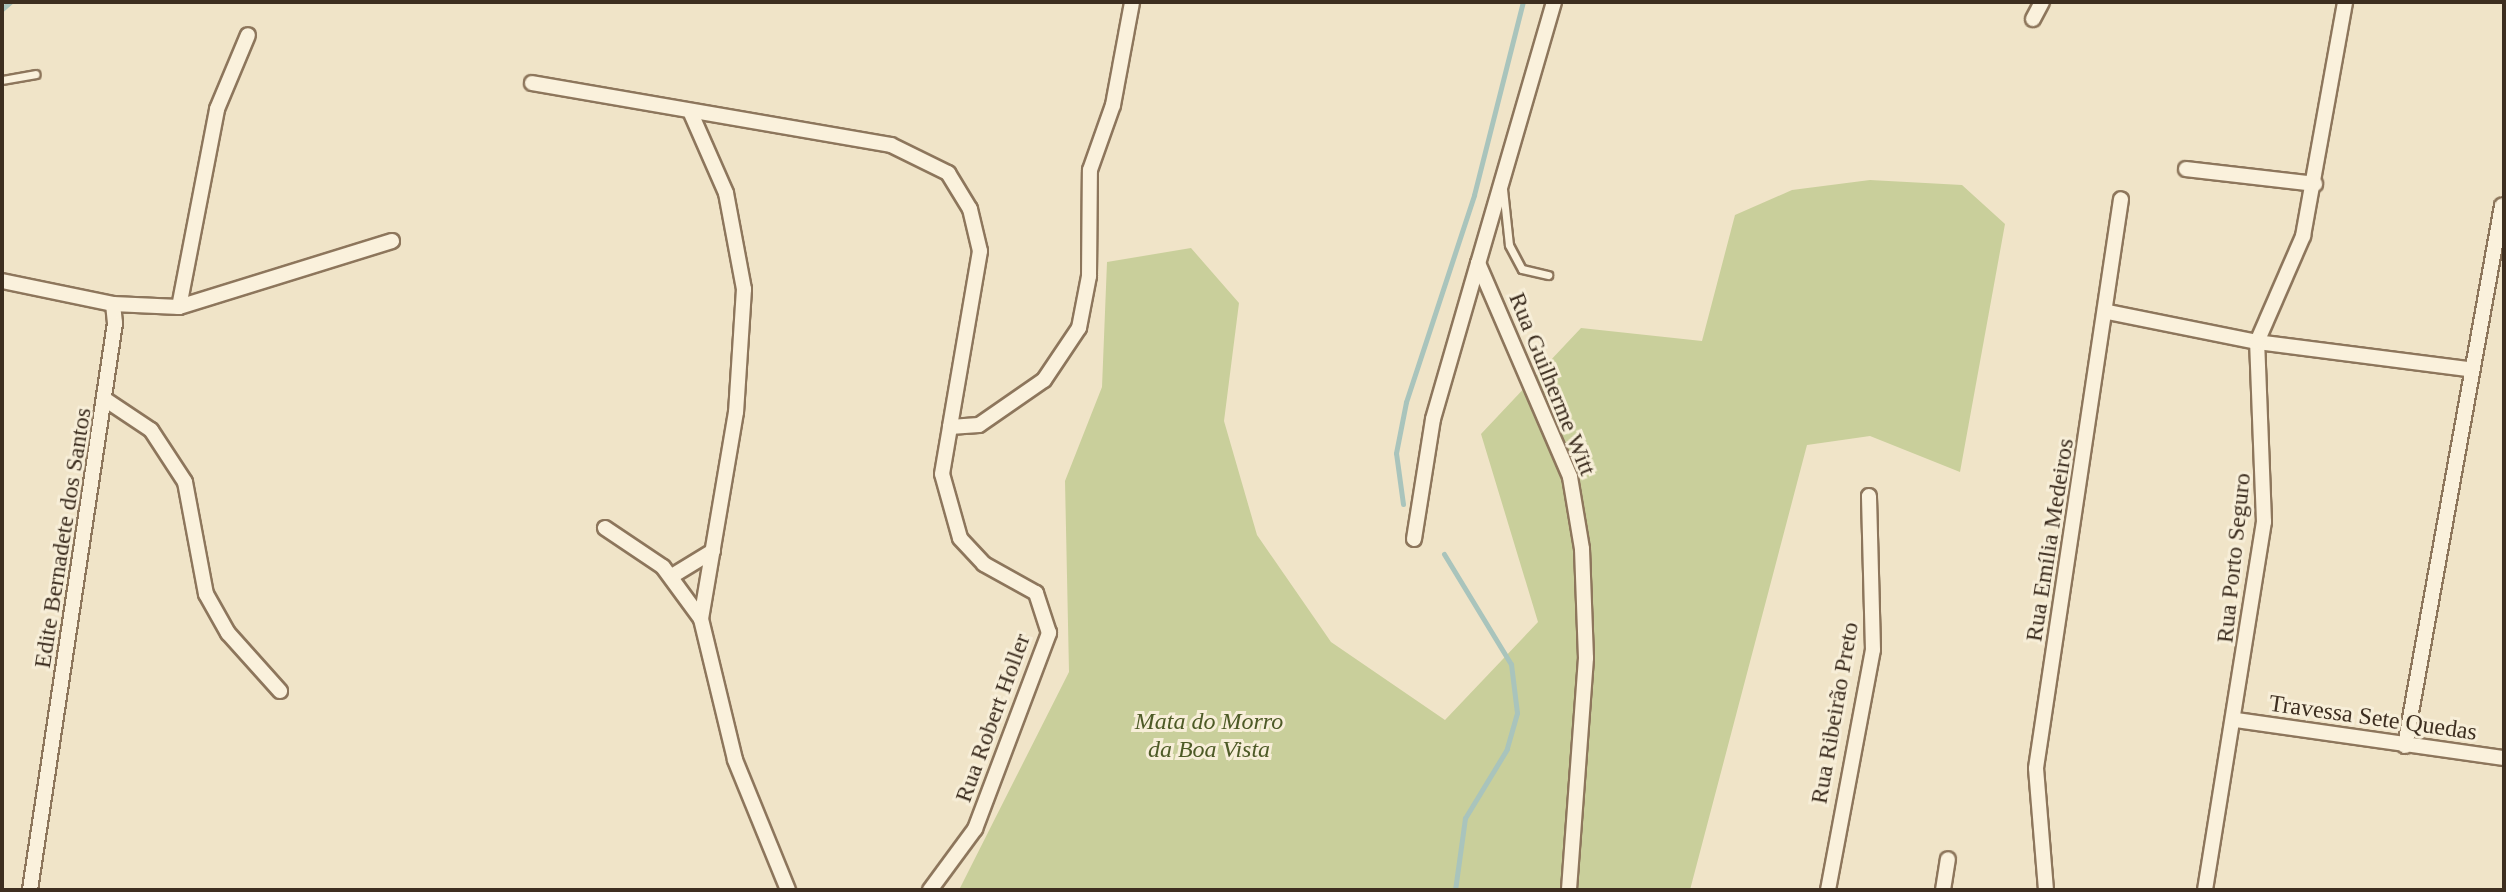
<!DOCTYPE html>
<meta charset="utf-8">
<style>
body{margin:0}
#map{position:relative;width:2506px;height:892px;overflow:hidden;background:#f0e4c8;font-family:"Times New Roman",serif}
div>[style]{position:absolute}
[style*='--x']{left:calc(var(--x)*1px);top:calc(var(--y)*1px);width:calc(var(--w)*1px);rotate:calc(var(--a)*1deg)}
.green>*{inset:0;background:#c9cf9b}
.stream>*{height:5px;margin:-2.5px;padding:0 2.5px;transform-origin:2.5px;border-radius:2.5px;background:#a9c4bc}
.roads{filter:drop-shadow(2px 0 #8d765c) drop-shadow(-2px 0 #8d765c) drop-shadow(0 2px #8d765c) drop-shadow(0 -2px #8d765c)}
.service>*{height:7px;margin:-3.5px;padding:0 3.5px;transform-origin:3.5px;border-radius:3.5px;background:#faf1dc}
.minor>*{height:14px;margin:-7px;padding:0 7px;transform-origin:7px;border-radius:7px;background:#faf1dc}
span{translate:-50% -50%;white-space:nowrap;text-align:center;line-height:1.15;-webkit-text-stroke:6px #f7eed8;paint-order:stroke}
.street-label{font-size:24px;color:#3d2e20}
.park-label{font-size:24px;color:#4d5a26;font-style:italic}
.frame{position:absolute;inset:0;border:4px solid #3d2e20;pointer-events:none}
</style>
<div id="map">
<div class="green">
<div style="clip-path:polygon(1870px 180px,1962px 185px,2005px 224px,1960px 472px,1870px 436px,1807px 445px,1690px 890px,959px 890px,1069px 672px,1065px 481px,1102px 387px,1107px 262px,1191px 248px,1239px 303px,1224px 421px,1257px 535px,1331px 642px,1445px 720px,1538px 622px,1481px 434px,1581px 328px,1702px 341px,1735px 215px,1792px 190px)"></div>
</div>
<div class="stream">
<div style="--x:2;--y:9;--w:11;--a:-41"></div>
<div style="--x:1403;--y:504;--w:51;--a:-97.8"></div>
<div style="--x:1396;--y:453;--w:52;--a:-78.9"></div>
<div style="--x:1406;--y:402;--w:218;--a:-71.8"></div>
<div style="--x:1474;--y:195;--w:199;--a:-75.8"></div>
<div style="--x:1444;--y:554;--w:129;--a:58.7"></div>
<div style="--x:1511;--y:664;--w:49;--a:83"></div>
<div style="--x:1517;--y:713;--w:37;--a:106"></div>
<div style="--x:1507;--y:749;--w:81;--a:121.3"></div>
<div style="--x:1465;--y:818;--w:73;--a:97.9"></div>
</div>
<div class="roads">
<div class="service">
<div style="--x:2;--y:80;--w:34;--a:-10"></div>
<div style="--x:1503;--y:189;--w:56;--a:83.9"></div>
<div style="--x:1509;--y:245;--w:27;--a:62"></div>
<div style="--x:1522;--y:269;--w:27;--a:13"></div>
</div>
<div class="minor">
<div style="--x:1554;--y:2;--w:272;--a:106.2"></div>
<div style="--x:1478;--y:263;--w:233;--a:66.7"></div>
<div style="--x:1570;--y:477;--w:73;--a:80.5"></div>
<div style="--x:1582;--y:549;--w:109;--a:87.9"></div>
<div style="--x:1586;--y:658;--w:233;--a:94.2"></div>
<div style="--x:2033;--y:19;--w:19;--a:-62"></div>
<div style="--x:532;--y:83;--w:364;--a:9.8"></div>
<div style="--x:891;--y:145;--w:64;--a:26.2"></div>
<div style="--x:948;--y:173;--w:42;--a:58.6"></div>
<div style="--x:970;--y:209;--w:43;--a:76.6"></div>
<div style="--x:980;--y:251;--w:179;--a:99.7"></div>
<div style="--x:690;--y:111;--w:90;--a:66.3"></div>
<div style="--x:726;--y:193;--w:98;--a:79.4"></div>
<div style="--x:744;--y:289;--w:123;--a:93.7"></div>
<div style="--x:736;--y:412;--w:210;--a:99.6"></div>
<div style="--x:701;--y:619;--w:145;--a:76.4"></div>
<div style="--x:735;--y:760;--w:140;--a:67.8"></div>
<div style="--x:2186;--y:169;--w:130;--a:6.6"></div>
<div style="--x:2;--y:281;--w:113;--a:11.7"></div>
<div style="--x:113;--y:304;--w:19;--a:84"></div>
<div style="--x:115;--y:323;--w:573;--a:98.53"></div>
<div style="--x:113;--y:304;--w:66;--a:2.6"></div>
<div style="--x:179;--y:307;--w:223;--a:-17.2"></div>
<div style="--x:179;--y:307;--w:202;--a:-79.1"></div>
<div style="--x:217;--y:109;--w:80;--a:-67.3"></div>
<div style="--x:2108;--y:312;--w:152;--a:11.4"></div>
<div style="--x:2257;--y:342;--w:213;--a:7.3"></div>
<div style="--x:106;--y:400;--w:54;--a:33.7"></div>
<div style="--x:151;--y:430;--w:62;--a:56.8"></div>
<div style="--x:185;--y:482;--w:114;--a:79.4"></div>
<div style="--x:206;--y:594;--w:45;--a:60.6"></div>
<div style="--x:228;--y:633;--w:78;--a:48.1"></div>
<div style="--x:605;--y:528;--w:70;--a:33.9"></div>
<div style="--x:663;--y:567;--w:64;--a:53.8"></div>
<div style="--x:1414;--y:539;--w:121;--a:-81"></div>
<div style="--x:1433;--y:419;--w:162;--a:-73.9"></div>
<div style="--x:672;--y:576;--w:48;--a:-31.4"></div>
<div style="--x:2236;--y:720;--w:271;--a:8.1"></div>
<div style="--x:2405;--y:746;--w:549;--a:-79.82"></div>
<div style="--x:930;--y:890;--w:76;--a:-53.6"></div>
<div style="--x:975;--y:829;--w:210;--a:-69.3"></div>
<div style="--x:1049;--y:633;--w:42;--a:-108"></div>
<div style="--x:1036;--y:593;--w:60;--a:-150.9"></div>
<div style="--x:984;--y:564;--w:35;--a:-133"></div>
<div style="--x:960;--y:538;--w:66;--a:-105.7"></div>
<div style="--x:942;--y:474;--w:48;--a:-80.3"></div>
<div style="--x:950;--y:427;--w:29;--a:-4"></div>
<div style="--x:979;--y:425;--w:79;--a:-34.7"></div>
<div style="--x:1044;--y:380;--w:63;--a:-56.1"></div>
<div style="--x:1079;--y:328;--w:53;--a:-79.1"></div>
<div style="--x:1089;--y:276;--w:106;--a:-89.5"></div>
<div style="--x:1090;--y:170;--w:69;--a:-70.5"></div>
<div style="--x:1113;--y:105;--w:105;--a:-79.5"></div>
<div style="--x:1828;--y:890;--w:244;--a:-79.4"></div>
<div style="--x:1873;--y:650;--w:154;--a:-91.5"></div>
<div style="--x:1943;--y:890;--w:31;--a:-81"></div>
<div style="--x:2046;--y:890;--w:122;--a:-94.7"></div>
<div style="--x:2036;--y:768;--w:575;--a:-81.5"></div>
<div style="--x:2205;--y:890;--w:373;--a:-80.9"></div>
<div style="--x:2264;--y:522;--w:180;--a:-92.2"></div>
<div style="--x:2257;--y:342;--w:116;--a:-66.5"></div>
<div style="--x:2303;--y:236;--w:238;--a:-79.8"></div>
</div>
</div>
<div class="street-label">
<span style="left:1552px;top:384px;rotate:68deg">Rua Guilherme Witt</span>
<span style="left:63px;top:538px;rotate:-81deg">Edite Bernadete dos Santos</span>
<span style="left:2050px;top:540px;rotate:-81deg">Rua Emília Medeiros</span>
<span style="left:2234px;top:558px;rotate:-84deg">Rua Porto Seguro</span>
<span style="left:1835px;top:713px;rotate:-80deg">Rua Ribeirão Preto</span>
<span style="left:993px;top:718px;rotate:-70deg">Rua Robert Holler</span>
<span style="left:2373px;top:718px;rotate:8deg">Travessa Sete Quedas</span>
</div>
<div class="park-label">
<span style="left:1209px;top:736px">Mata do Morro<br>da Boa Vista</span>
</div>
<div class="frame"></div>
</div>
